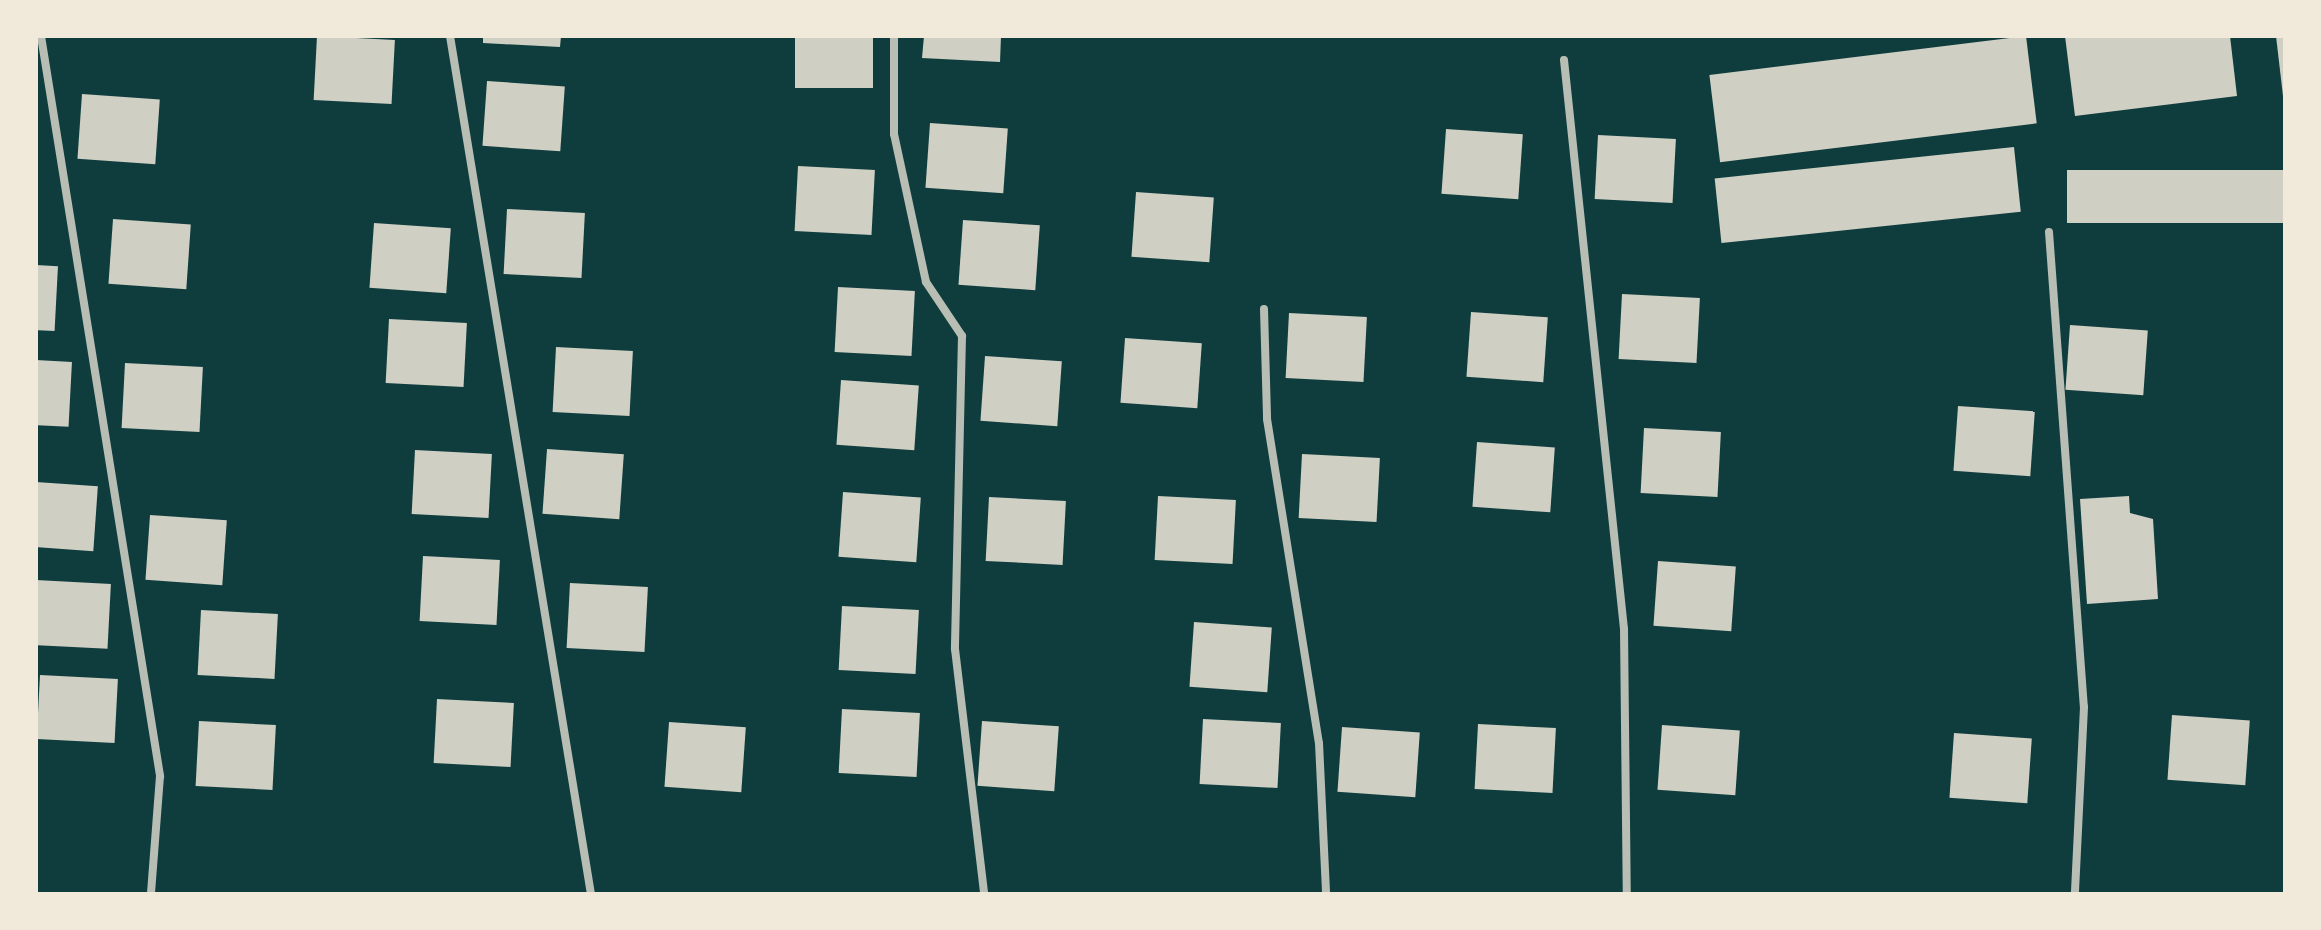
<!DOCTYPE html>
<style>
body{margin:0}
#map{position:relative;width:2321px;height:930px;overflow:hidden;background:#0f3d3e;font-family:Helvetica,sans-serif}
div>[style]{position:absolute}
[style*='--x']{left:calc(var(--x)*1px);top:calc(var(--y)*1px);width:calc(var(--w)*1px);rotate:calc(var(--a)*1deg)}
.building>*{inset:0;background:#cfcfc3;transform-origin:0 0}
.minor>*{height:8px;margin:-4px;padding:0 4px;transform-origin:4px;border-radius:4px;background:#b8beb3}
span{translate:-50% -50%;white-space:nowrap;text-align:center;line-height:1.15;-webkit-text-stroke:8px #f1e9da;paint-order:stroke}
.frame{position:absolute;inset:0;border:38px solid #f1e9da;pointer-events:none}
</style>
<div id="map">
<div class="building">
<div style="left:317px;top:36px;width:78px;height:64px;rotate:3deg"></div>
<div style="clip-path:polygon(483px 36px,561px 36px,560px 47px,483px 43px)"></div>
<div style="left:795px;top:36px;width:78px;height:52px"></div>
<div style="clip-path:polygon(924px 36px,1001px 36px,1000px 62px,922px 58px)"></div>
<div style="left:2026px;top:36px;width:88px;height:319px;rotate:83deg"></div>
<div style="clip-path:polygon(2065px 36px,2230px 36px,2237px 96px,2075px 116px)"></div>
<div style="clip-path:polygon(2276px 36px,2285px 36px,2285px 95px,2283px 96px)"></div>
<div style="left:487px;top:81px;width:78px;height:65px;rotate:4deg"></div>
<div style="left:82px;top:94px;width:78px;height:65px;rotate:4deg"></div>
<div style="left:930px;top:123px;width:78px;height:65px;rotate:4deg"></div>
<div style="left:1446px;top:129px;width:77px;height:65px;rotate:4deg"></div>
<div style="left:1598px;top:135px;width:78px;height:64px;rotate:3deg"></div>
<div style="left:2014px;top:147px;width:65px;height:301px;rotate:84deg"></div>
<div style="left:798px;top:166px;width:77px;height:65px;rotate:3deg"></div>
<div style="left:2285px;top:170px;width:53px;height:218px;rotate:90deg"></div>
<div style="left:1136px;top:192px;width:78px;height:65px;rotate:4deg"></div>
<div style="left:507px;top:209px;width:78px;height:65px;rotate:3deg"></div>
<div style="left:113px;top:219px;width:78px;height:65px;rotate:4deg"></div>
<div style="left:963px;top:220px;width:77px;height:65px;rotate:4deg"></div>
<div style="left:374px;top:223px;width:77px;height:65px;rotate:4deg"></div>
<div style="left:36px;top:265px;width:22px;height:65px;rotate:3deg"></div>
<div style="left:838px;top:287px;width:77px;height:65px;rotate:3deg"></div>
<div style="left:1622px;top:294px;width:78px;height:65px;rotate:3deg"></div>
<div style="left:1471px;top:312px;width:77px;height:65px;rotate:4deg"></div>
<div style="left:1289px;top:313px;width:78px;height:65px;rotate:3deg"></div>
<div style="left:389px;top:319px;width:78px;height:64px;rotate:3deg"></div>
<div style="left:2070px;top:325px;width:78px;height:65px;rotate:4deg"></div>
<div style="left:1125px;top:338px;width:77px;height:65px;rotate:4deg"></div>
<div style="left:556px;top:347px;width:77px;height:65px;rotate:3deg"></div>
<div style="left:985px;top:356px;width:77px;height:65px;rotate:4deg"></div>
<div style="left:36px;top:360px;width:36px;height:65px;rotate:3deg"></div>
<div style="left:125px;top:363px;width:78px;height:65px;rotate:3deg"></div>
<div style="left:841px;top:380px;width:78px;height:65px;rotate:4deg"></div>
<div style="left:1958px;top:406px;width:77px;height:65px;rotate:4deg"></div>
<div style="left:1644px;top:428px;width:77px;height:65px;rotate:3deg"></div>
<div style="left:1477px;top:442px;width:78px;height:65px;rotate:4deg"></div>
<div style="left:547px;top:449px;width:77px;height:65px;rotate:4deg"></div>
<div style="left:415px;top:450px;width:77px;height:64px;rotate:3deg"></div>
<div style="left:1302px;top:454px;width:78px;height:64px;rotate:3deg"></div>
<div style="left:36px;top:482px;width:62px;height:65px;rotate:4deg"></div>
<div style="left:843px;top:492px;width:78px;height:65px;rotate:4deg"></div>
<div style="left:1158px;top:496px;width:78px;height:64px;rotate:3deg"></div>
<div style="clip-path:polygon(2129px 496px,2130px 513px,2153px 519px,2158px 599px,2087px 604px,2080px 499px)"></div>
<div style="left:989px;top:497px;width:77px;height:64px;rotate:3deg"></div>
<div style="left:150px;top:515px;width:77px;height:65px;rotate:4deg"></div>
<div style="left:423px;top:556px;width:77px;height:65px;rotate:3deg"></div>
<div style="left:1658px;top:561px;width:78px;height:65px;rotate:4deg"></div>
<div style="left:36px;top:580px;width:75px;height:65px;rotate:3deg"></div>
<div style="left:570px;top:583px;width:78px;height:65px;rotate:3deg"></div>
<div style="left:842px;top:606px;width:77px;height:64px;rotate:3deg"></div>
<div style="left:201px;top:610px;width:77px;height:65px;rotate:3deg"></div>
<div style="left:1194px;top:622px;width:78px;height:65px;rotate:4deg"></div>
<div style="left:40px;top:675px;width:78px;height:64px;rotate:3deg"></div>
<div style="left:437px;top:699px;width:77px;height:64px;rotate:3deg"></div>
<div style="left:842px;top:709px;width:78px;height:64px;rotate:3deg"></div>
<div style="left:2172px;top:715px;width:78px;height:65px;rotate:4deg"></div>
<div style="left:1203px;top:719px;width:78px;height:65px;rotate:3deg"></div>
<div style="left:199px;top:721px;width:77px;height:65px;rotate:3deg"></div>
<div style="left:982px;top:721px;width:77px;height:65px;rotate:4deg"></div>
<div style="left:669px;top:722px;width:77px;height:65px;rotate:4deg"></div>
<div style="left:1478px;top:724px;width:78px;height:65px;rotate:3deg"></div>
<div style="left:1662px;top:725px;width:78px;height:65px;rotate:4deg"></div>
<div style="left:1342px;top:727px;width:78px;height:65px;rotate:4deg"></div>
<div style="left:1954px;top:733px;width:78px;height:65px;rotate:4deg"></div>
</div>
<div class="minor">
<div style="--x:41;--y:36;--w:750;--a:80.86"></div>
<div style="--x:160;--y:776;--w:118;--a:94.4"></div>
<div style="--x:450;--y:36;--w:870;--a:80.67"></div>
<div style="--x:894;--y:36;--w:98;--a:90"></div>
<div style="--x:894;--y:134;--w:151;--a:77.8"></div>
<div style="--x:926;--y:282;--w:65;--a:56.3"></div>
<div style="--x:962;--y:336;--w:313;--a:91.3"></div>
<div style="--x:955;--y:649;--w:247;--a:83.2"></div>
<div style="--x:1564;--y:60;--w:572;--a:83.98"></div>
<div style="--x:1624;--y:629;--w:265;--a:89.4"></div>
<div style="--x:2049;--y:232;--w:476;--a:85.8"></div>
<div style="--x:2084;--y:707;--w:187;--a:92.8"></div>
<div style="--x:1264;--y:309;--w:110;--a:88.4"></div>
<div style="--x:1267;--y:419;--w:328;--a:80.9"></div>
<div style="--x:1319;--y:743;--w:151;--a:87.3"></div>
</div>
<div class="frame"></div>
</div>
